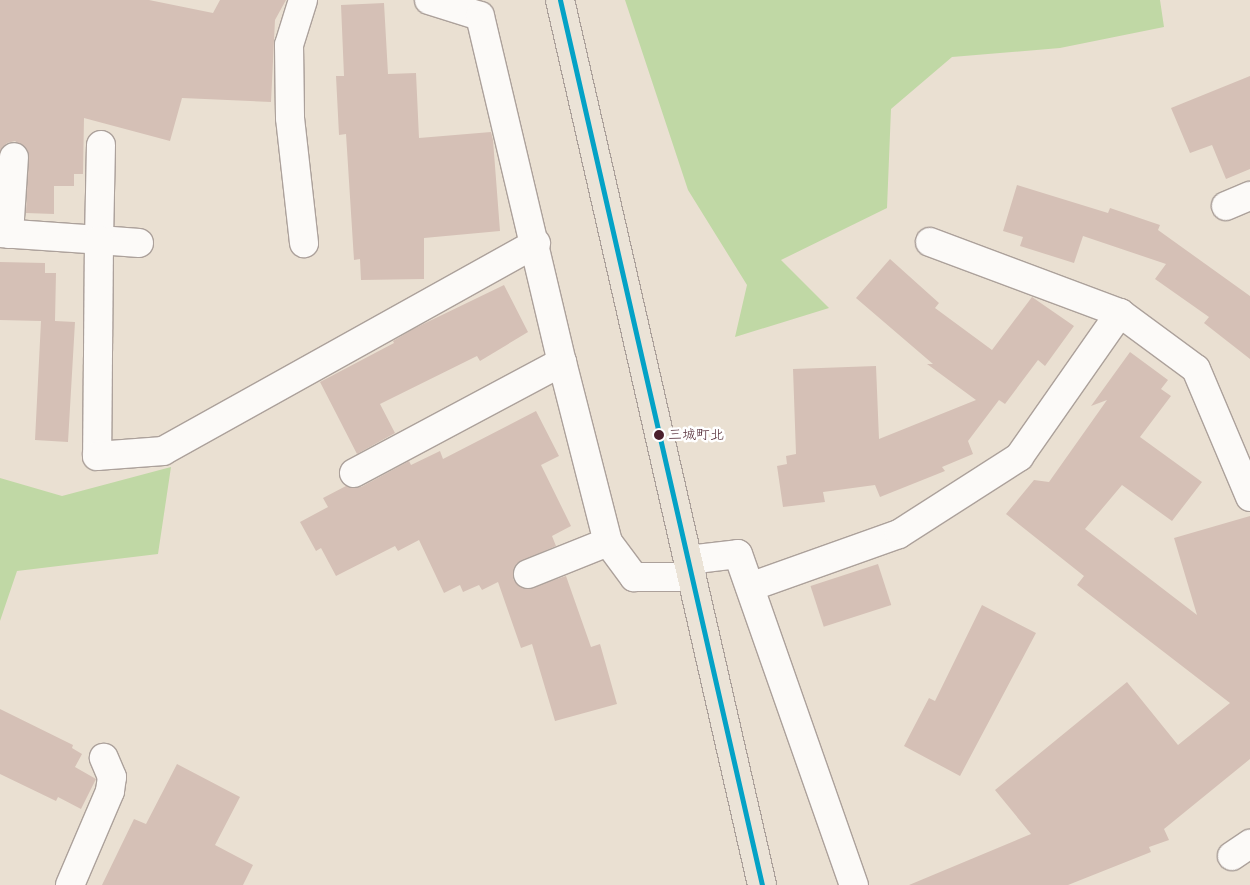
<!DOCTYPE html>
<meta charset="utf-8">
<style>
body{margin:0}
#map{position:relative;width:1250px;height:885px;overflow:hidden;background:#eae0d2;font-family:Itim,"Klee One",sans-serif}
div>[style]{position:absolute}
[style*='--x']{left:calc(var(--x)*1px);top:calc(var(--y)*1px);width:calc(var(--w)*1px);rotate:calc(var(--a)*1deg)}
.green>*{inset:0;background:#c0d8a5}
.building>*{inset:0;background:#d5c0b6;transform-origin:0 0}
.roads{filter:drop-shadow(1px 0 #aca19b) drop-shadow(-1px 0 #aca19b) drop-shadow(0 1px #aca19b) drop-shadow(0 -1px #aca19b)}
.minor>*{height:28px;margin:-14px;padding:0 14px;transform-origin:14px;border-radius:14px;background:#fcfaf8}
.major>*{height:28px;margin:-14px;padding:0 14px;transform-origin:14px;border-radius:14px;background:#ebe3d7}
.bus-1>*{height:5px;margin:-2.5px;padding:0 2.5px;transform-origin:2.5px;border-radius:2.5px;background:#04a2c6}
.dots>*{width:14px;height:14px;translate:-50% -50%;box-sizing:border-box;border:2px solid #fff;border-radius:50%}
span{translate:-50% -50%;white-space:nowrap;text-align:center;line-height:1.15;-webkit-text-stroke:5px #fff;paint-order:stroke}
.bus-label{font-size:14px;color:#4a1f2b}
.left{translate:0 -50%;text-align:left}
</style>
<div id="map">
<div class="green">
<div style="clip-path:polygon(625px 0,1160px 0,1164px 27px,1060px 48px,952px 57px,891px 109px,887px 208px,781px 260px,829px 308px,735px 337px,747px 285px,688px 190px)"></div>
<div style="clip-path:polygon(171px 467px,158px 554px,17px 571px,0 621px,0 478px,62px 496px)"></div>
</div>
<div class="building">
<div style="clip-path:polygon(0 0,149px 0,213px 13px,220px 0,286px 0,275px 20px,271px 102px,182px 98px,170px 141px,84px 118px,83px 174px,74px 174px,74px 186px,54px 186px,54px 214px,26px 213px,28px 151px,15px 141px,7px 143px,0 151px)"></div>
<div style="clip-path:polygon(384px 3px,388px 74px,416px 73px,419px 138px,491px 132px,493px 140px,500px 231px,424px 238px,424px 279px,361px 280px,360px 259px,354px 260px,346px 134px,339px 135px,336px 76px,344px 76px,341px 5px)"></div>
<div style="clip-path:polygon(1250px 76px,1250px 169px,1226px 179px,1212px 145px,1190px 153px,1171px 108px)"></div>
<div style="clip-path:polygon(1017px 185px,1108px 213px,1110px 208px,1160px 225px,1158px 230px,1250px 296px,1250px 359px,1204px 323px,1209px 317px,1155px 279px,1166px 264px,1083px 236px,1074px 263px,1020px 246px,1023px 237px,1003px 231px)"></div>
<div style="clip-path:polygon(890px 259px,939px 303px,935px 308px,992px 350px,1032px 297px,1074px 326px,1045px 366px,1038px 360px,1005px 404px,999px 400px,968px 441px,973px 454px,942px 467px,945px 471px,880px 497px,875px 485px,823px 492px,825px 502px,783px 507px,777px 466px,787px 464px,786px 456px,796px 454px,793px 369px,876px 366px,879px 439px,976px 400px,927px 364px,933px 364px,856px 298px)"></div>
<div style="clip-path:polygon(0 262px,45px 263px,45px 273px,56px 273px,55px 321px,75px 322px,68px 442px,35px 440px,41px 321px,0 320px)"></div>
<div style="clip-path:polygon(504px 285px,528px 332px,480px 361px,477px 356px,380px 404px,395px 433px,357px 454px,320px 382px,394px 343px,393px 341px,413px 329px)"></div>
<div style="clip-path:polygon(1130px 352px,1168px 380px,1161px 389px,1171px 396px,1140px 437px,1202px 482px,1172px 521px,1122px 485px,1085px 529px,1197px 615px,1174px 538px,1250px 516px,1250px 759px,1164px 829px,1169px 840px,1149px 847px,1151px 852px,1068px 885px,909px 885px,1031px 834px,995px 790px,1127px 682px,1178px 745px,1230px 703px,1077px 585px,1084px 576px,1006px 514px,1034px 480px,1049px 482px,1107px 400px,1091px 406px)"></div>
<div style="clip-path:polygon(536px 411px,559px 456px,541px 465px,571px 526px,552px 536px,556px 546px,516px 564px,513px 579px,526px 589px,566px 576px,591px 647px,600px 644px,617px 704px,555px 721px,532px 644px,521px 648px,498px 582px,482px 590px,479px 585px,463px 592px,460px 585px,444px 593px,419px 540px,398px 551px,395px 546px,336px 576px,321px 548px,316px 551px,300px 522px,328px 507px,323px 498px,346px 486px,361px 487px,409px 461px,411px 465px,440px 451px,443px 459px)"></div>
<div style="left:878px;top:564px;width:43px;height:71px;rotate:72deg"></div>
<div style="clip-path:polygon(982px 605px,1036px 633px,960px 776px,904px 746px,929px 698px,935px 701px)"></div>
<div style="clip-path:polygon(0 709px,73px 745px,72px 748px,82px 754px,75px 767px,96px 779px,81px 809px,58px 797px,56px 801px,0 774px)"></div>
<div style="clip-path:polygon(177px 764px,240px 797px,215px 845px,253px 865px,243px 885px,102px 885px,134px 819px,146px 824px)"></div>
</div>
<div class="roads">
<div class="minor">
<div style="--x:303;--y:0;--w:47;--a:107.3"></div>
<div style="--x:289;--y:45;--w:73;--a:89.2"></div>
<div style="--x:290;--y:118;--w:126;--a:83.6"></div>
<div style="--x:429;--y:0;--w:53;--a:17.4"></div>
<div style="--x:480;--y:16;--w:356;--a:76.7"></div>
<div style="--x:562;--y:362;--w:186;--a:75.7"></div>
<div style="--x:608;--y:542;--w:44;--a:53.4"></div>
<div style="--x:634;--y:577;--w:58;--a:0"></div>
<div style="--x:1226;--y:206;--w:26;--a:-23"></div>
<div style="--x:0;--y:233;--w:99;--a:4"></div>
<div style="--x:99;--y:240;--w:95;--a:-88.8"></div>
<div style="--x:9;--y:234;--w:77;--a:-86.3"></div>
<div style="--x:930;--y:242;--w:203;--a:20.5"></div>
<div style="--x:139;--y:243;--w:40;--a:-175.7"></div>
<div style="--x:99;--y:240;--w:216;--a:90.5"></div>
<div style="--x:97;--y:456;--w:66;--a:-4.3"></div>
<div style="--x:163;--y:451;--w:427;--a:-29.1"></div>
<div style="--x:354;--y:473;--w:236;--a:-28.1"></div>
<div style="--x:688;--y:560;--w:50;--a:-6.8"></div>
<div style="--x:738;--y:554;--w:351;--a:70.7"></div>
<div style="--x:528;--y:574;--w:86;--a:-21.8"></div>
<div style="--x:750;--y:587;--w:158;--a:-19.6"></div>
<div style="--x:899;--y:534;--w:143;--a:-32.7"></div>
<div style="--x:1019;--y:457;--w:176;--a:-55"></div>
<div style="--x:1120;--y:313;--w:94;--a:36.4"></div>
<div style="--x:1196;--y:369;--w:139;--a:67.1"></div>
<div style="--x:1232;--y:856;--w:22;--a:-34"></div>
<div style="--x:70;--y:885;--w:102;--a:-66.9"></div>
<div style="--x:110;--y:791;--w:14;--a:-82"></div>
<div style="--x:112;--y:777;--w:21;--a:-113"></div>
</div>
<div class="major">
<div style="--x:560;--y:0;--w:908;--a:77.14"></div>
</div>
</div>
<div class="bus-1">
<div style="--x:560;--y:0;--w:908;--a:77.14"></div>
</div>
<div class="dots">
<div style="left:659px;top:435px;background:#4a1f2b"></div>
</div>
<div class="bus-label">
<span class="left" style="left:668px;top:435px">三城町北</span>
</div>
</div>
